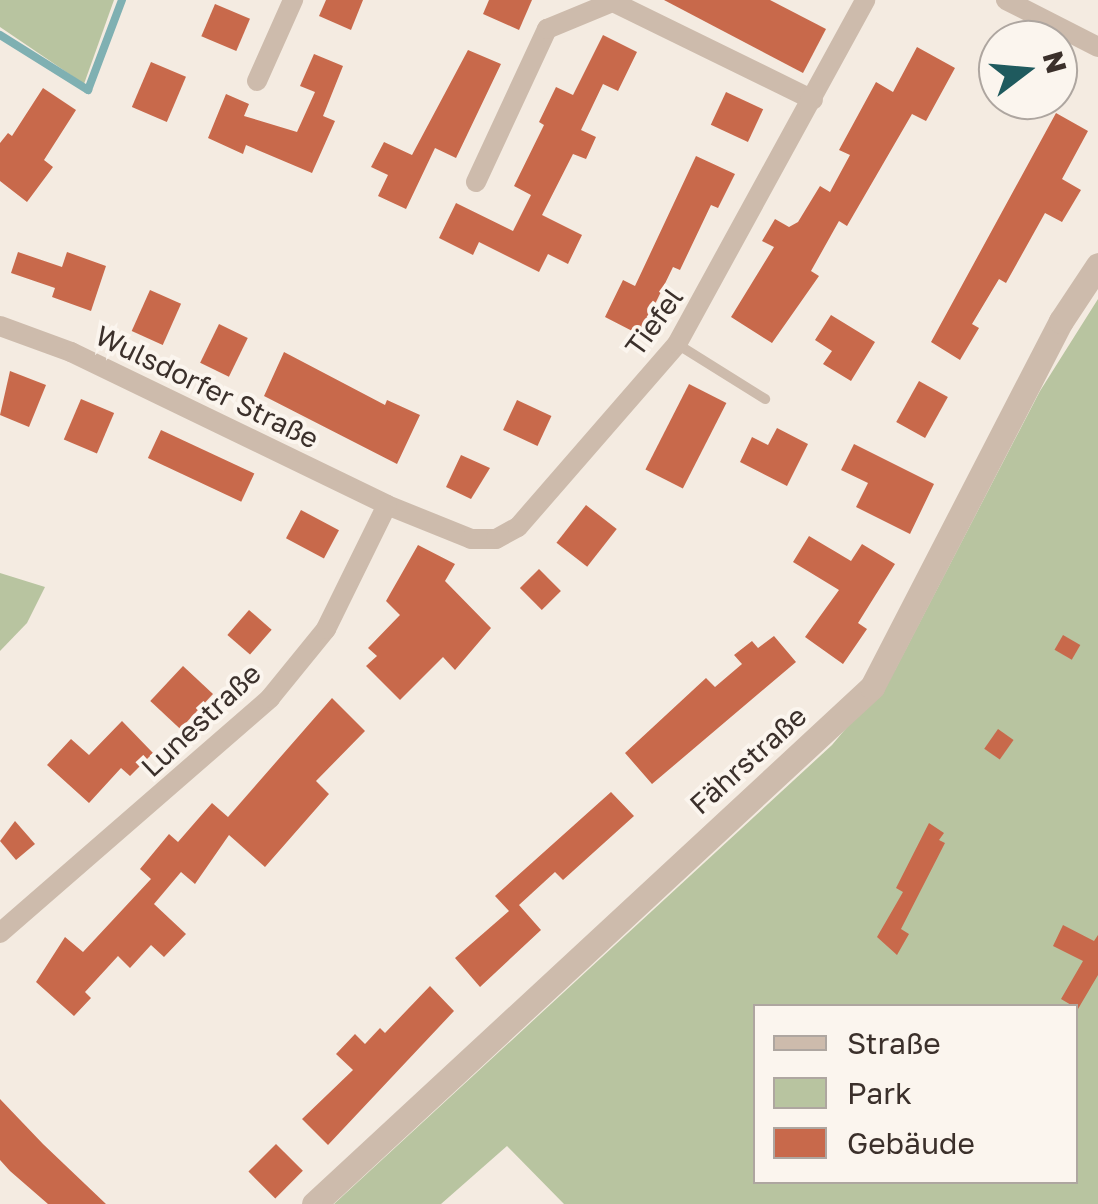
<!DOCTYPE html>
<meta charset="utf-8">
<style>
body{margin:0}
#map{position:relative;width:1098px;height:1204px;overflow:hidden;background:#f4ebe1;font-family:"Golos Text",sans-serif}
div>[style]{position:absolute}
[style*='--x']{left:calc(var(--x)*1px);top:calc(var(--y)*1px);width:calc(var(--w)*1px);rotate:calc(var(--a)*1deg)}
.green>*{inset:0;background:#b8c4a0}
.stream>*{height:8px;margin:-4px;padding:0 4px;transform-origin:4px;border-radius:4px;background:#7fb0b2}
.building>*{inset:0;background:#c8694b;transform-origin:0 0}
.service>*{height:10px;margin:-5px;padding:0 5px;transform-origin:5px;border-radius:5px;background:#cdbbac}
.minor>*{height:20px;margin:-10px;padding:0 10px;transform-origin:10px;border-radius:10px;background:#cdbbac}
.tertiary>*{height:25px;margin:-12.5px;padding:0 12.5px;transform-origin:12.5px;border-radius:12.5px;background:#cdbbac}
span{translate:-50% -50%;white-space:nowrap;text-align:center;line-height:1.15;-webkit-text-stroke:8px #fbf5ee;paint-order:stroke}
.street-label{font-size:28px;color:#3b302b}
.legend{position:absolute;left:753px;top:1004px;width:325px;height:180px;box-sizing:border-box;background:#fbf5ee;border:2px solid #aea6a0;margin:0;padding:12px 18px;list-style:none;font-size:30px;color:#3b302b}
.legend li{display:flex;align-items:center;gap:20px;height:50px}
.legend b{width:50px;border:2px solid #aea6a0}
.north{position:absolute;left:978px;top:20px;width:100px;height:100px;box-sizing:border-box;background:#fbf5ee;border:2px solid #aea6a0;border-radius:50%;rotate:74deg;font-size:28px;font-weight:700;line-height:40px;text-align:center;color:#3b302b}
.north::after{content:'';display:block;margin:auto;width:35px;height:45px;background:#1f5a5e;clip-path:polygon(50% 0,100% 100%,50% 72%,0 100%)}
</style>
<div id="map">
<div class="green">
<div style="clip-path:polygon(0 0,114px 0,84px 84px,0 27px)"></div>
<div style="clip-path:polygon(evenodd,1098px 299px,1098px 1204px,564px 1204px,507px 1146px,441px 1204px,334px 1204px,832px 745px,895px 670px,1040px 391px,1098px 299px,756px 1006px,1076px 1006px,1076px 1182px,756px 1182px,756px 1006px)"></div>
<div style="clip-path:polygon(0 573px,45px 587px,27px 623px,0 651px)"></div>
</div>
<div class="stream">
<div style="--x:0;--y:35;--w:104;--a:32"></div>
<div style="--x:88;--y:90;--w:96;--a:-69.3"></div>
</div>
<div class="building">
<div style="clip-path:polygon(326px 0,363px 0,351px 30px,319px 16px)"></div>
<div style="clip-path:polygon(489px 0,532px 0,519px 30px,483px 14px)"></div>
<div style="clip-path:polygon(664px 0,770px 0,826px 29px,803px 73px)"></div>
<div style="left:215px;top:4px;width:38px;height:35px;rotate:23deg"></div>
<div style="clip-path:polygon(603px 35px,637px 52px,618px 91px,603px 84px,581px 130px,596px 137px,586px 159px,573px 154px,542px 215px,582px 235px,568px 264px,548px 254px,539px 272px,479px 242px,473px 255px,439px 238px,456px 203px,513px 231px,531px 195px,514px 186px,544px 125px,539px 122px,556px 87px,573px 95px)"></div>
<div style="clip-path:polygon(917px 47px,955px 68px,926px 121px,912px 114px,847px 226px,839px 221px,811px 271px,819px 276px,772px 343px,731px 317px,774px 247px,762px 241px,775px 219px,789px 227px,798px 222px,820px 186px,830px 192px,850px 155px,839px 150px,876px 82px,893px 92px)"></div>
<div style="clip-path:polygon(468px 50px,501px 64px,456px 158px,435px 148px,406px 209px,378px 196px,388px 175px,371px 167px,384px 142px,412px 155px)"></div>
<div style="clip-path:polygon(314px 54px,343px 66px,323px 116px,335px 121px,312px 173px,246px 145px,243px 154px,208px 138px,226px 94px,249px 104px,244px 116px,297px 132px,315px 92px,300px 86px)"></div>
<div style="left:151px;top:62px;width:38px;height:49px;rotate:23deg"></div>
<div style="clip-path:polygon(43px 88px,76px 110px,44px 160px,53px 167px,27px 202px,0 181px,0 143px,8px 133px,12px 136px)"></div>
<div style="left:726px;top:92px;width:41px;height:36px;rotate:25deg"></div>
<div style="clip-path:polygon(1056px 113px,1088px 131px,1062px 179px,1081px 190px,1062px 222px,1045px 213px,1006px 283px,999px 279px,972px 324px,979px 328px,960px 360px,931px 342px)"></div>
<div style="clip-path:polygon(696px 156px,735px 174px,718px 208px,711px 205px,680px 270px,673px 267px,640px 335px,605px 317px,623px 280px,635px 286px)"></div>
<div style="clip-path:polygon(18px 252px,62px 267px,67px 252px,106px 266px,91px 311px,52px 297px,55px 288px,11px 273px)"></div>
<div style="left:150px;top:290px;width:34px;height:45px;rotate:24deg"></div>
<div style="clip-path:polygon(831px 315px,875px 342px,851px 381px,823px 364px,832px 351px,815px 340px)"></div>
<div style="left:219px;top:324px;width:32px;height:43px;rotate:26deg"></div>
<div style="clip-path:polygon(284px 352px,385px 405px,387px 400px,420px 415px,397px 464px,264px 396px)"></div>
<div style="clip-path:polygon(10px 371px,46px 385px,29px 427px,0 415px)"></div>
<div style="left:919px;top:381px;width:33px;height:47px;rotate:29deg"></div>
<div style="left:689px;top:384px;width:42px;height:96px;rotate:27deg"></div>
<div style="left:81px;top:399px;width:36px;height:44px;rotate:23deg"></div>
<div style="left:517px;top:400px;width:38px;height:33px;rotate:25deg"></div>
<div style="clip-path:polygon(777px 428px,808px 444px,787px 486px,740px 462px,752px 437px,768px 445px)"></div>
<div style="left:161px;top:430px;width:103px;height:31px;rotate:25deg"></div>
<div style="clip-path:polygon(854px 444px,934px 484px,910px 534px,856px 507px,868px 483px,841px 470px)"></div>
<div style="clip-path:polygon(461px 455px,490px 468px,471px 499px,446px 487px)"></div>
<div style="left:586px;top:505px;width:39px;height:48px;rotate:38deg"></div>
<div style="left:301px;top:510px;width:43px;height:32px;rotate:28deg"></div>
<div style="clip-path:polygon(809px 536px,851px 561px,862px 544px,895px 564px,858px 623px,867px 629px,843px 664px,805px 637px,839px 590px,793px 562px)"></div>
<div style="clip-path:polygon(418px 545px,455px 564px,445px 581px,491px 628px,455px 670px,443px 657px,400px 700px,366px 666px,377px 656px,368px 648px,400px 615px,386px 601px)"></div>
<div style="left:539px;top:569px;width:31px;height:27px;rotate:45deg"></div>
<div style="left:249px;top:610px;width:30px;height:33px;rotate:41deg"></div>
<div style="left:1063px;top:635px;width:20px;height:17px;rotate:30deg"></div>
<div style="clip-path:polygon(774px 636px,796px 662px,652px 784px,625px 753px,706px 678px,715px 687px,742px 664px,734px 655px,752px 641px,758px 648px)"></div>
<div style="left:183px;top:666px;width:41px;height:48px;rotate:43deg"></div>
<div style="clip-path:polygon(332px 698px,365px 731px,316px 781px,329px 794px,265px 867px,229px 835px,195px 884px,181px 872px,154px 904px,186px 934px,164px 957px,151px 945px,130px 968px,118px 956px,85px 992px,91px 998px,74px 1016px,36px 982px,65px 937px,83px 952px,151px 879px,140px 869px,169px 834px,178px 842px,212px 803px,228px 817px)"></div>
<div style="clip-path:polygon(122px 721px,153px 753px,130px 776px,121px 768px,89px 803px,47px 765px,71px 739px,89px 755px)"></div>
<div style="left:998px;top:729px;width:19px;height:24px;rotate:35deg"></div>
<div style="clip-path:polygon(611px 792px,634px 816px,563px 880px,555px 872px,519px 905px,541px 930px,480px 987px,455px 958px,509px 911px,495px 896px)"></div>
<div style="clip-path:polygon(15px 821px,35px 844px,16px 860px,0 841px)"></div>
<div style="clip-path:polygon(929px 823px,944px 833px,939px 840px,945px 843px,901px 929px,909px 934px,897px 955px,877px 937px,903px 892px,896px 888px)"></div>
<div style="clip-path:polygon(1063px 925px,1094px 941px,1098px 935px,1098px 975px,1078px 1009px,1061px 999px,1083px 961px,1053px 946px)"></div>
<div style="clip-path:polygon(430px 986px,454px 1011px,328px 1145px,302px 1119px,353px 1070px,336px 1054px,355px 1034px,365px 1044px,380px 1028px,385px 1033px)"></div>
<div style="clip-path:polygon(0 1099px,43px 1144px,106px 1204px,48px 1204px,10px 1171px,0 1160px)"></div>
<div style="left:276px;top:1144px;width:38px;height:39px;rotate:45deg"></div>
</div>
<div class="service">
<div style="--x:677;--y:344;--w:104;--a:32"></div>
</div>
<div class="minor">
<div style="--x:609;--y:0;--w:227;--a:26.1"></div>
<div style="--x:1006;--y:0;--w:103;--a:27.1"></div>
<div style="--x:257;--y:81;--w:89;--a:-66"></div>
<div style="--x:476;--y:182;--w:169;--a:-65.1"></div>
<div style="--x:547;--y:29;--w:68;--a:-22.4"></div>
<div style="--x:0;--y:326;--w:76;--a:20.1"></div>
<div style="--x:71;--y:352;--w:351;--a:25.8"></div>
<div style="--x:387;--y:505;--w:91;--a:22"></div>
<div style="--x:471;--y:539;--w:25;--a:0"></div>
<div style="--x:496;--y:539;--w:25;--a:-29"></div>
<div style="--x:518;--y:527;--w:242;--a:-49"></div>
<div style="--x:677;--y:344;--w:392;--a:-61.3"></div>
<div style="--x:0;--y:933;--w:358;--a:-41"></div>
<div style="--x:270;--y:698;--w:89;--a:-50.9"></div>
<div style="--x:326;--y:629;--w:138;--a:-63.8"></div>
</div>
<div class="tertiary">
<div style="--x:314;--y:1204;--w:761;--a:-42.82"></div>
<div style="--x:872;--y:687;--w:412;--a:-62.7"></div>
<div style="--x:1061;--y:321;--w:67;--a:-56.5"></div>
</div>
<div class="street-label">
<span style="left:654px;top:322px;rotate:-54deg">Tiefel</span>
<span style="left:207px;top:387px;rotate:26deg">Wulsdorfer Straße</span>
<span style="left:201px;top:720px;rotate:-43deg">Lunestraße</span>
<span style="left:748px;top:760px;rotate:-42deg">Fährstraße</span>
</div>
<ul class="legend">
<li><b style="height:12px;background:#cdbbac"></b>Straße</li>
<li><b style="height:28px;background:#b8c4a0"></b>Park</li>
<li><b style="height:28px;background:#c8694b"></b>Gebäude</li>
</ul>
<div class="north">N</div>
</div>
